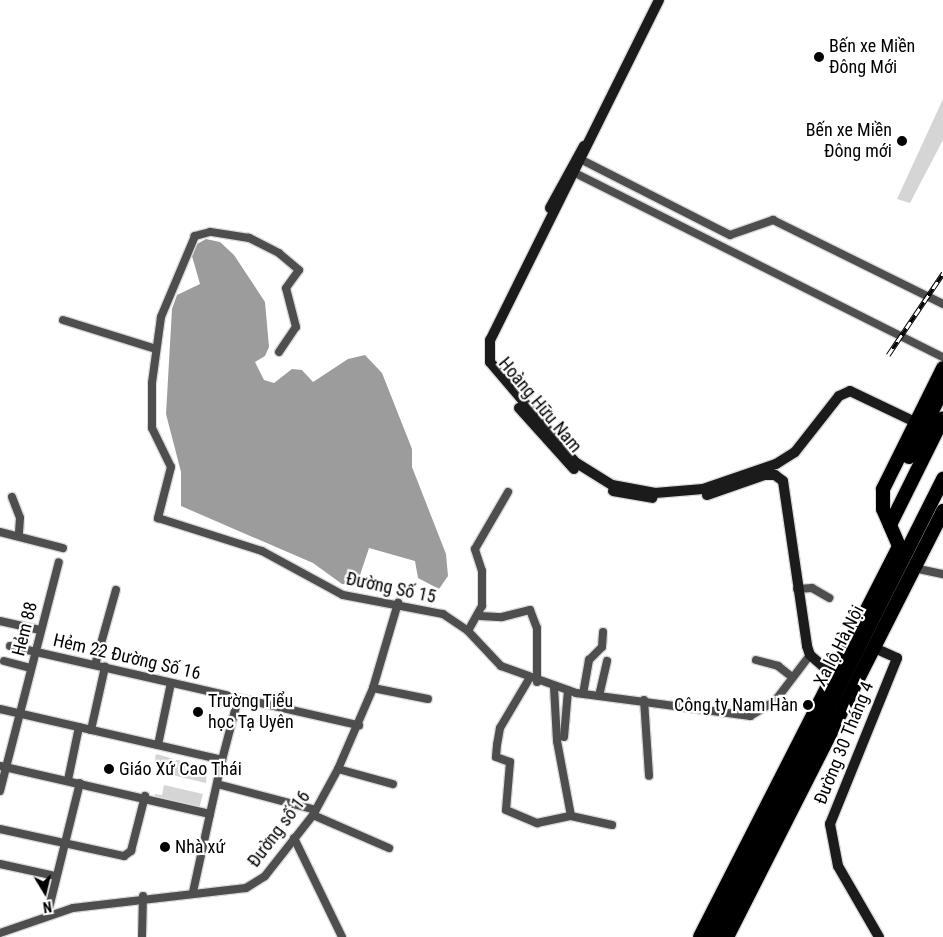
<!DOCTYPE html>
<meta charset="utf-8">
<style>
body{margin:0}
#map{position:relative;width:943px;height:937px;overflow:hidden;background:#fff;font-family:"Roboto Condensed",sans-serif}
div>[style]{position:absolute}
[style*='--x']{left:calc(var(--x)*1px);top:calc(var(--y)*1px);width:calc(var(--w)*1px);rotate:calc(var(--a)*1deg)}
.green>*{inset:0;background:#d5d5d5}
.water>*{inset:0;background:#9c9c9c}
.roads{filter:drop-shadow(1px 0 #dbdbdb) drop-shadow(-1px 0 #dbdbdb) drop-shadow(0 1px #dbdbdb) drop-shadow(0 -1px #dbdbdb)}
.street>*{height:8px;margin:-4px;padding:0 4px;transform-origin:4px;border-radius:4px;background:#4e4e4e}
.secondary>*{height:10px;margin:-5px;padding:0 5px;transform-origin:5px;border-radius:5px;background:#1b1b1b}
.highway>*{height:14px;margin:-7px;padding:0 7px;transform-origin:7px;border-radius:7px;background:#000}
.rail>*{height:4.5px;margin-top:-2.25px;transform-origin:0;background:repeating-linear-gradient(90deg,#fff 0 8px,#000 0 16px);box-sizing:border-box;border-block:1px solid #000}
.dots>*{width:14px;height:14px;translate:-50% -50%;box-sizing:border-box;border:2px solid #fff;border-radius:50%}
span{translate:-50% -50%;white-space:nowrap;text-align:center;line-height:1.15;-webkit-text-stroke:4.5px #fff;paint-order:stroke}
.poi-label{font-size:18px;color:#000}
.left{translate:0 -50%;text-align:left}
.right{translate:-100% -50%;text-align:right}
.street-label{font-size:18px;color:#000}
.north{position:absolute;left:20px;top:867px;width:50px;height:50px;-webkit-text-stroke:4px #fff;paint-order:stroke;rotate:171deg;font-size:14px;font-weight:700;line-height:20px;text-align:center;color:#000}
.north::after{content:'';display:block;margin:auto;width:18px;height:22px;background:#000;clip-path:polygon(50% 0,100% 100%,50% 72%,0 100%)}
</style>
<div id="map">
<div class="green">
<div style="clip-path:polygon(943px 99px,943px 140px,910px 203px,897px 199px)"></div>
<div style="clip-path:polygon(156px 754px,207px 768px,206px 783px,168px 774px,169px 767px,154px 764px)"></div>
<div style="clip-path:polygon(164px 785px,203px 794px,199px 809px,154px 798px,155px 794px,162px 795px)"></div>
</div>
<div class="water">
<div style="clip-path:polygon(206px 239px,220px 242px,234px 255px,265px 302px,269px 347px,265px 356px,255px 362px,264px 380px,274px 383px,292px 369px,302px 370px,313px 382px,348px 359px,365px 355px,382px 373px,412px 449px,412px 467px,446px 554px,448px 576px,439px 589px,418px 578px,415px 561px,369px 548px,358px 581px,355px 585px,342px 584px,313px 563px,181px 506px,181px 472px,166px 414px,172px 309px,177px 295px,200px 284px,192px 256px,197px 244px)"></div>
</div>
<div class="roads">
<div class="street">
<div style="--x:582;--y:160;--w:166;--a:26.9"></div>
<div style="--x:730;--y:235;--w:46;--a:-19.2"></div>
<div style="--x:773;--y:220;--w:190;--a:26.3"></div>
<div style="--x:575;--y:173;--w:411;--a:26.6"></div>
<div style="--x:63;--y:320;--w:97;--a:17.3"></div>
<div style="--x:279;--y:352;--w:30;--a:-56"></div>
<div style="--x:296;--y:327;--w:40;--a:-104.4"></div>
<div style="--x:286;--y:288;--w:22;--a:-54"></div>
<div style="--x:299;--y:270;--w:26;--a:-140"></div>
<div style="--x:279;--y:253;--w:34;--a:-153"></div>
<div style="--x:249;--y:238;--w:39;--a:-171"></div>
<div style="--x:210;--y:232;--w:16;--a:165"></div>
<div style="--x:195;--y:236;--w:88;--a:112.8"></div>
<div style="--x:161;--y:317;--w:67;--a:97.8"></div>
<div style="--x:152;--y:383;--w:45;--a:90"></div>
<div style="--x:152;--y:428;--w:43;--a:64"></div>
<div style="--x:171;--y:467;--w:53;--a:104.3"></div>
<div style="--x:158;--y:518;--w:109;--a:17.6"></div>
<div style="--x:262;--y:551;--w:92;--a:28.5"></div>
<div style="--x:343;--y:595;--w:102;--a:10.8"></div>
<div style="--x:443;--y:614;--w:30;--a:34"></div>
<div style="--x:468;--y:631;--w:48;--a:46.7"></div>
<div style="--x:501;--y:666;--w:80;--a:19.8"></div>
<div style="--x:576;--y:693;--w:176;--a:7.5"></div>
<div style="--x:750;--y:716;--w:29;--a:-31"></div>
<div style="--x:775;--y:701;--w:58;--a:-52.7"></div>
<div style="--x:12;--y:497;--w:22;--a:69"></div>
<div style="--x:20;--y:518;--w:16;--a:94"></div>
<div style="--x:0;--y:532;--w:65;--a:14.3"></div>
<div style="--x:914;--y:568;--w:30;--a:12"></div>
<div style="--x:797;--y:589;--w:15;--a:-4"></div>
<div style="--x:812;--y:588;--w:20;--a:30"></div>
<div style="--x:480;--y:616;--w:22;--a:3"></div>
<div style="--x:502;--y:617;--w:29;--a:-14"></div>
<div style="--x:530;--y:610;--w:19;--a:69"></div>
<div style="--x:537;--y:628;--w:54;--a:90"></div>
<div style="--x:0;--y:621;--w:41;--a:12.7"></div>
<div style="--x:468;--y:631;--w:29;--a:-61"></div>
<div style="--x:482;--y:606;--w:35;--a:-90"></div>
<div style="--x:482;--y:571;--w:23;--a:-108"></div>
<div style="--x:475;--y:549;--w:66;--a:-59.9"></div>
<div style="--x:10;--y:646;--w:358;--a:12.8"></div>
<div style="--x:756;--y:660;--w:23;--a:15"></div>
<div style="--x:778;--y:666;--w:18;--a:38"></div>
<div style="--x:4;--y:661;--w:27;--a:15"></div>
<div style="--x:95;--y:665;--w:78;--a:-74.4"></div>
<div style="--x:529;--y:679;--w:57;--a:120.6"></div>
<div style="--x:500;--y:728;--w:17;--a:100"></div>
<div style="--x:497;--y:745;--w:12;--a:95"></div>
<div style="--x:496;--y:757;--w:15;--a:20"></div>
<div style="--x:510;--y:762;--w:48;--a:94.8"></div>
<div style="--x:506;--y:810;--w:34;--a:23"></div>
<div style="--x:537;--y:823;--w:35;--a:-12"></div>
<div style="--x:571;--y:816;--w:42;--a:12.4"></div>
<div style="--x:554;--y:687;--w:54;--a:86.8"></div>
<div style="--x:557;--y:741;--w:76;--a:79.4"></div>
<div style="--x:373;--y:688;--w:56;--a:11.3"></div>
<div style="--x:583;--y:694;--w:35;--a:-80"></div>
<div style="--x:589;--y:660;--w:18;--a:-45"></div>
<div style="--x:602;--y:647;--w:15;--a:-86"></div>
<div style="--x:599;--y:696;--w:36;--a:-77"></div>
<div style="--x:644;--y:700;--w:76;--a:86.2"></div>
<div style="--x:0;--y:709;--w:228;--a:12.9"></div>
<div style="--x:222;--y:760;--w:55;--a:102.5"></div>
<div style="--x:210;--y:814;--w:215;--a:-167.1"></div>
<div style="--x:91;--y:730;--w:65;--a:-77.5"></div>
<div style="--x:564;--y:737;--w:47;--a:-85.1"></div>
<div style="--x:158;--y:745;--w:63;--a:-78.2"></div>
<div style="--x:222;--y:760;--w:63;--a:-75.3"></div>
<div style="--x:338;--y:769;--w:57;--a:15.3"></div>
<div style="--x:68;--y:780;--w:54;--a:-78.3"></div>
<div style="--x:217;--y:784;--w:102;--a:14.7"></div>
<div style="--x:0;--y:791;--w:236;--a:-75.6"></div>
<div style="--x:313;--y:815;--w:83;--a:23.5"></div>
<div style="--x:0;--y:829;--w:127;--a:12.3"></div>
<div style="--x:124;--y:856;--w:9;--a:-36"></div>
<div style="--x:131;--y:851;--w:57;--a:-75.7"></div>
<div style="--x:294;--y:838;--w:110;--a:64.1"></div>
<div style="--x:0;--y:864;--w:56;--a:12.3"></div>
<div style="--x:193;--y:892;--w:80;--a:-77.7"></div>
<div style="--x:47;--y:916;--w:137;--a:-76.1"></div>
<div style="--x:0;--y:933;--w:77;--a:-18.9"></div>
<div style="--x:73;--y:908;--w:174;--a:-6.6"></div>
<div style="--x:246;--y:888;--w:22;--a:-32"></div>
<div style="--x:265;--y:876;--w:78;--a:-51.8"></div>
<div style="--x:313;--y:815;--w:52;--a:-61.5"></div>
<div style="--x:338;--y:769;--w:88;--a:-66.6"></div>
<div style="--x:373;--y:688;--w:89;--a:-73.6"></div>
<div style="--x:142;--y:937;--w:41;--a:-88.6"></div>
</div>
<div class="secondary">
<div style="--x:659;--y:0;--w:380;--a:116.4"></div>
<div style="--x:490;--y:340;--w:22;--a:90"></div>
<div style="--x:490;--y:362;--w:131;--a:49.6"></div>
<div style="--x:575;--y:462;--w:44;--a:31.9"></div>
<div style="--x:612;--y:485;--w:44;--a:10.5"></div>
<div style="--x:655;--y:493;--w:48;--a:-4.8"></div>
<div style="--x:703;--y:489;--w:77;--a:-18.9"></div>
<div style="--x:776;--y:464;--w:22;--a:-32"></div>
<div style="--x:795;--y:452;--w:71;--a:-51.8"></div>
<div style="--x:839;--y:396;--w:12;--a:-24"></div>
<div style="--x:850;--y:391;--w:72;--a:25.5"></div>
<div style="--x:550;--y:208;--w:71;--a:-61.3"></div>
<div style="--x:519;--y:408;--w:82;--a:48"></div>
<div style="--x:613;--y:491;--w:40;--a:10"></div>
<div style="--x:707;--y:495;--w:60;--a:-19.3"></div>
<div style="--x:764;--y:475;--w:11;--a:0"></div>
<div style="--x:775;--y:475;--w:10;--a:37"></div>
<div style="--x:783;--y:481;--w:167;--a:81.7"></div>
<div style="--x:807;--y:646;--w:9;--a:72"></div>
<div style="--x:810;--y:655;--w:30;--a:41"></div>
<div style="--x:879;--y:937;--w:82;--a:-120"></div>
<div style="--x:838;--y:866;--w:43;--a:-100.8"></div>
<div style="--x:830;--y:824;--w:179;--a:-68"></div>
<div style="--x:897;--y:658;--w:17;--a:-156"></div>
</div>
<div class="highway">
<div style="--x:909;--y:457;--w:74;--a:-63.4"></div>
<div style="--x:890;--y:525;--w:119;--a:-63.6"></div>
<div style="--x:899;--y:546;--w:40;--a:-113.4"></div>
<div style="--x:883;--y:509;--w:20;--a:-90"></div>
<div style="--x:883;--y:489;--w:135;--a:-63.6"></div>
<div style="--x:700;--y:937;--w:439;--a:-63"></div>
<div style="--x:713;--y:937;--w:513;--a:-63.33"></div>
<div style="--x:727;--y:937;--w:478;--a:-63.1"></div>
</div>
</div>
<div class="rail">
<div style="--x:888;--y:355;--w:99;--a:-56.1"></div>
</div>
<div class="dots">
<div style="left:819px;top:57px;background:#000"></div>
<div style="left:902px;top:141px;background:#000"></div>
<div style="left:808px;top:705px;background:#000"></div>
<div style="left:198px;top:712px;background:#000"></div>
<div style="left:109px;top:769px;background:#000"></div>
<div style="left:165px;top:847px;background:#000"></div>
</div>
<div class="poi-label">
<span class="left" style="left:829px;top:57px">Bến xe Miền<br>Đông Mới</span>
<span class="right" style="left:892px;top:141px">Bến xe Miền<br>Đông mới</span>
<span class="left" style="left:208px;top:712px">Trường Tiểu<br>học Tạ Uyên</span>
<span class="right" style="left:798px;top:705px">Công ty Nam Hàn</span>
<span class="left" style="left:119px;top:769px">Giáo Xứ Cao Thái</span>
<span class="left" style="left:175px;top:847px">Nhà xứ</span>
</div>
<div class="street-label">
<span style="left:540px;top:405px;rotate:50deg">Hoàng Hữu Nam</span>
<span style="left:391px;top:588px;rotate:12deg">Đường Số 15</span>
<span style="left:25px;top:629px;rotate:-76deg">Hẻm 88</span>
<span style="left:839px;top:646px;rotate:-63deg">Xa lộ Hà Nội</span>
<span style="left:127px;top:657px;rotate:13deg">Hẻm 22 Đường Số 16</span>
<span style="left:844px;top:743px;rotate:-68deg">Đường 30 Tháng 4</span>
<span style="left:279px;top:829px;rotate:-53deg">Đường số 16</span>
</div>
<div class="north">N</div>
</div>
